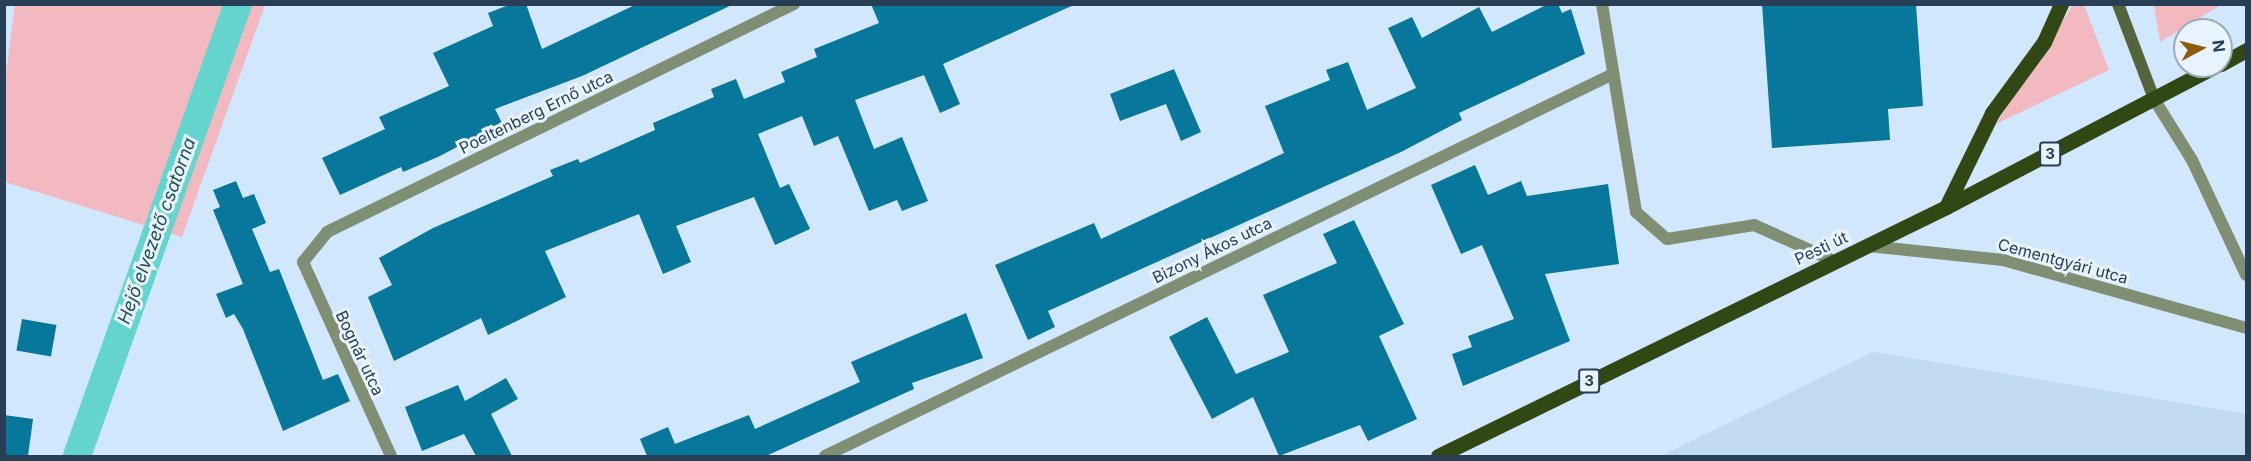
<!DOCTYPE html>
<meta charset="utf-8">
<style>
body{margin:0}
#map{position:relative;width:2251px;height:461px;overflow:hidden;background:#d1e7fd;font-family:Inter,sans-serif}
div>[style]{position:absolute}
[style*='--x']{left:calc(var(--x)*1px);top:calc(var(--y)*1px);width:calc(var(--w)*1px);rotate:calc(var(--a)*1deg)}
.built>*{inset:0;background:#c1d9f1}
.green>*{inset:0;background:#f3b9c1}
.canal>*{height:28px;margin:-14px;padding:0 14px;transform-origin:14px;border-radius:14px;background:#64d5cd}
.building>*{inset:0;background:#07779c;transform-origin:0 0}
.street>*{height:12px;margin:-6px;padding:0 6px;transform-origin:6px;border-radius:6px;background:#808e73}
.secondary>*{height:12px;margin:-6px;padding:0 6px;transform-origin:6px;border-radius:6px;background:#52653d}
.primary>*{height:15px;margin:-7.5px;padding:0 7.5px;transform-origin:7.5px;border-radius:7.5px;background:#324814}
span{translate:-50% -50%;white-space:nowrap;text-align:center;line-height:1.15;-webkit-text-stroke:6px #e8f3fe;paint-order:stroke}
.shield-label span{padding:2px 4px;background:#e8f3fe;border:2px solid;border-radius:4px;-webkit-text-stroke-width:0}
.shield-label{font-size:15px;color:#283e54;font-weight:700}
.street-label{font-size:16px;color:#283e54}
.water-label{font-size:18px;color:#20524f;font-style:italic}
.frame{position:absolute;inset:0;border:6px solid #283e54;pointer-events:none}
.north{position:absolute;left:2173px;top:18px;width:60px;height:60px;box-sizing:border-box;background:#e8f3fe;border:2px solid #9babba;border-radius:50%;rotate:83deg;font-size:16px;font-weight:700;line-height:24px;text-align:center;color:#283e54}
.north::after{content:'';display:block;margin:auto;width:21px;height:27px;background:#8f5b0c;clip-path:polygon(50% 0,100% 100%,50% 72%,0 100%)}
</style>
<div id="map">
<div class="built">
<div style="clip-path:polygon(1873px 352px,2246px 414px,2246px 456px,1661px 456px)"></div>
</div>
<div class="green">
<div style="clip-path:polygon(15px 5px,265px 5px,182px 237px,5px 182px,4px 88px)"></div>
<div style="clip-path:polygon(2073px 5px,2084px 5px,2109px 70px,1996px 124px)"></div>
<div style="clip-path:polygon(2154px 5px,2154px 4px,2221px 5px,2160px 42px)"></div>
</div>
<div class="canal">
<div style="--x:77;--y:456;--w:480;--a:-70.4"></div>
</div>
<div class="building">
<div style="clip-path:polygon(511px 4px,526px 4px,542px 49px,637px 4px,734px 4px,582px 76px,495px 109px,502px 123px,440px 156px,403px 172px,401px 167px,340px 195px,322px 158px,385px 129px,379px 117px,449px 86px,433px 53px,493px 26px,488px 13px)"></div>
<div style="clip-path:polygon(871px 4px,1076px 4px,943px 64px,960px 104px,940px 113px,924px 75px,855px 100px,874px 149px,902px 137px,928px 201px,902px 211px,897px 200px,869px 211px,838px 136px,814px 146px,802px 116px,758px 134px,780px 188px,789px 184px,810px 229px,775px 245px,754px 197px,676px 226px,691px 262px,663px 274px,639px 214px,545px 251px,566px 297px,488px 335px,481px 318px,394px 361px,368px 297px,392px 285px,379px 258px,433px 228px,553px 176px,550px 170px,578px 159px,580px 163px,655px 130px,653px 123px,714px 97px,711px 89px,736px 79px,744px 99px,785px 82px,781px 72px,817px 57px,814px 49px,879px 23px)"></div>
<div style="clip-path:polygon(1548px 4px,1558px 4px,1562px 13px,1571px 9px,1585px 54px,1459px 113px,1462px 120px,1401px 152px,1048px 311px,1055px 327px,1028px 340px,995px 265px,1094px 223px,1101px 239px,1284px 153px,1265px 106px,1330px 80px,1326px 70px,1348px 62px,1367px 110px,1416px 88px,1388px 28px,1412px 17px,1422px 38px,1479px 7px,1492px 32px)"></div>
<div style="clip-path:polygon(1762px 4px,1916px 4px,1923px 106px,1888px 109px,1890px 140px,1772px 148px)"></div>
<div style="clip-path:polygon(1174px 69px,1201px 132px,1181px 141px,1166px 104px,1120px 121px,1110px 94px)"></div>
<div style="clip-path:polygon(1475px 165px,1488px 195px,1521px 181px,1527px 196px,1608px 184px,1619px 264px,1545px 274px,1570px 341px,1463px 386px,1452px 354px,1472px 347px,1468px 336px,1514px 319px,1482px 245px,1461px 254px,1431px 185px)"></div>
<div style="clip-path:polygon(236px 181px,243px 198px,254px 194px,266px 223px,252px 229px,270px 272px,279px 269px,323px 380px,338px 374px,350px 401px,283px 431px,243px 329px,234px 314px,226px 318px,216px 294px,243px 284px,213px 210px,220px 207px,213px 190px)"></div>
<div style="clip-path:polygon(1354px 220px,1404px 324px,1379px 336px,1417px 419px,1368px 441px,1360px 425px,1279px 456px,1253px 397px,1212px 419px,1169px 337px,1207px 317px,1236px 374px,1289px 352px,1263px 295px,1337px 263px,1323px 234px)"></div>
<div style="clip-path:polygon(966px 313px,983px 358px,912px 383px,914px 389px,766px 456px,647px 456px,640px 439px,668px 427px,675px 444px,749px 415px,755px 429px,860px 382px,851px 362px)"></div>
<div style="left:22px;top:319px;width:35px;height:32px;rotate:10deg"></div>
<div style="clip-path:polygon(506px 378px,518px 399px,491px 414px,512px 456px,476px 456px,464px 434px,422px 451px,405px 407px,458px 385px,465px 401px)"></div>
<div style="clip-path:polygon(4px 415px,33px 419px,28px 456px,4px 456px)"></div>
</div>
<div class="street">
<div style="--x:1602;--y:4;--w:211;--a:80.7"></div>
<div style="--x:1636;--y:212;--w:41;--a:41.1"></div>
<div style="--x:1667;--y:239;--w:88;--a:-9.1"></div>
<div style="--x:1754;--y:225;--w:88;--a:24.2"></div>
<div style="--x:2154;--y:99;--w:72;--a:58.1"></div>
<div style="--x:2192;--y:160;--w:127;--a:64.8"></div>
<div style="--x:1868;--y:246;--w:136;--a:5.9"></div>
<div style="--x:2003;--y:260;--w:252;--a:15.6"></div>
<div style="--x:391;--y:456;--w:213;--a:-114.4"></div>
<div style="--x:303;--y:262;--w:38;--a:-51"></div>
<div style="--x:327;--y:232;--w:520;--a:-26.02"></div>
<div style="--x:825;--y:456;--w:876;--a:-25.86"></div>
</div>
<div class="secondary">
<div style="--x:2118;--y:4;--w:102;--a:69.2"></div>
</div>
<div class="primary">
<div style="--x:2221;--y:64;--w:29;--a:-29"></div>
<div style="--x:1946;--y:207;--w:105;--a:-63.9"></div>
<div style="--x:1992;--y:113;--w:88;--a:-53.8"></div>
<div style="--x:2044;--y:42;--w:42;--a:-65.9"></div>
<div style="--x:1438;--y:456;--w:566;--a:-26.11"></div>
<div style="--x:1946;--y:207;--w:305;--a:-27.6"></div>
</div>
<div class="shield-label">
<span style="left:2050px;top:154px">3</span>
<span style="left:1589px;top:381px">3</span>
</div>
<div class="street-label">
<span style="left:536px;top:112px;rotate:-26deg">Poeltenberg Ernő utca</span>
<span style="left:1821px;top:248px;rotate:-25deg">Pesti út</span>
<span style="left:1212px;top:250px;rotate:-26deg">Bizony Ákos utca</span>
<span style="left:2063px;top:261px;rotate:15deg">Cementgyári utca</span>
<span style="left:360px;top:353px;rotate:65deg">Bognár utca</span>
</div>
<div class="water-label">
<span style="left:157px;top:231px;rotate:-70deg">Hejő elvezető csatorna</span>
</div>
<div class="frame"></div>
<div class="north">N</div>
</div>
